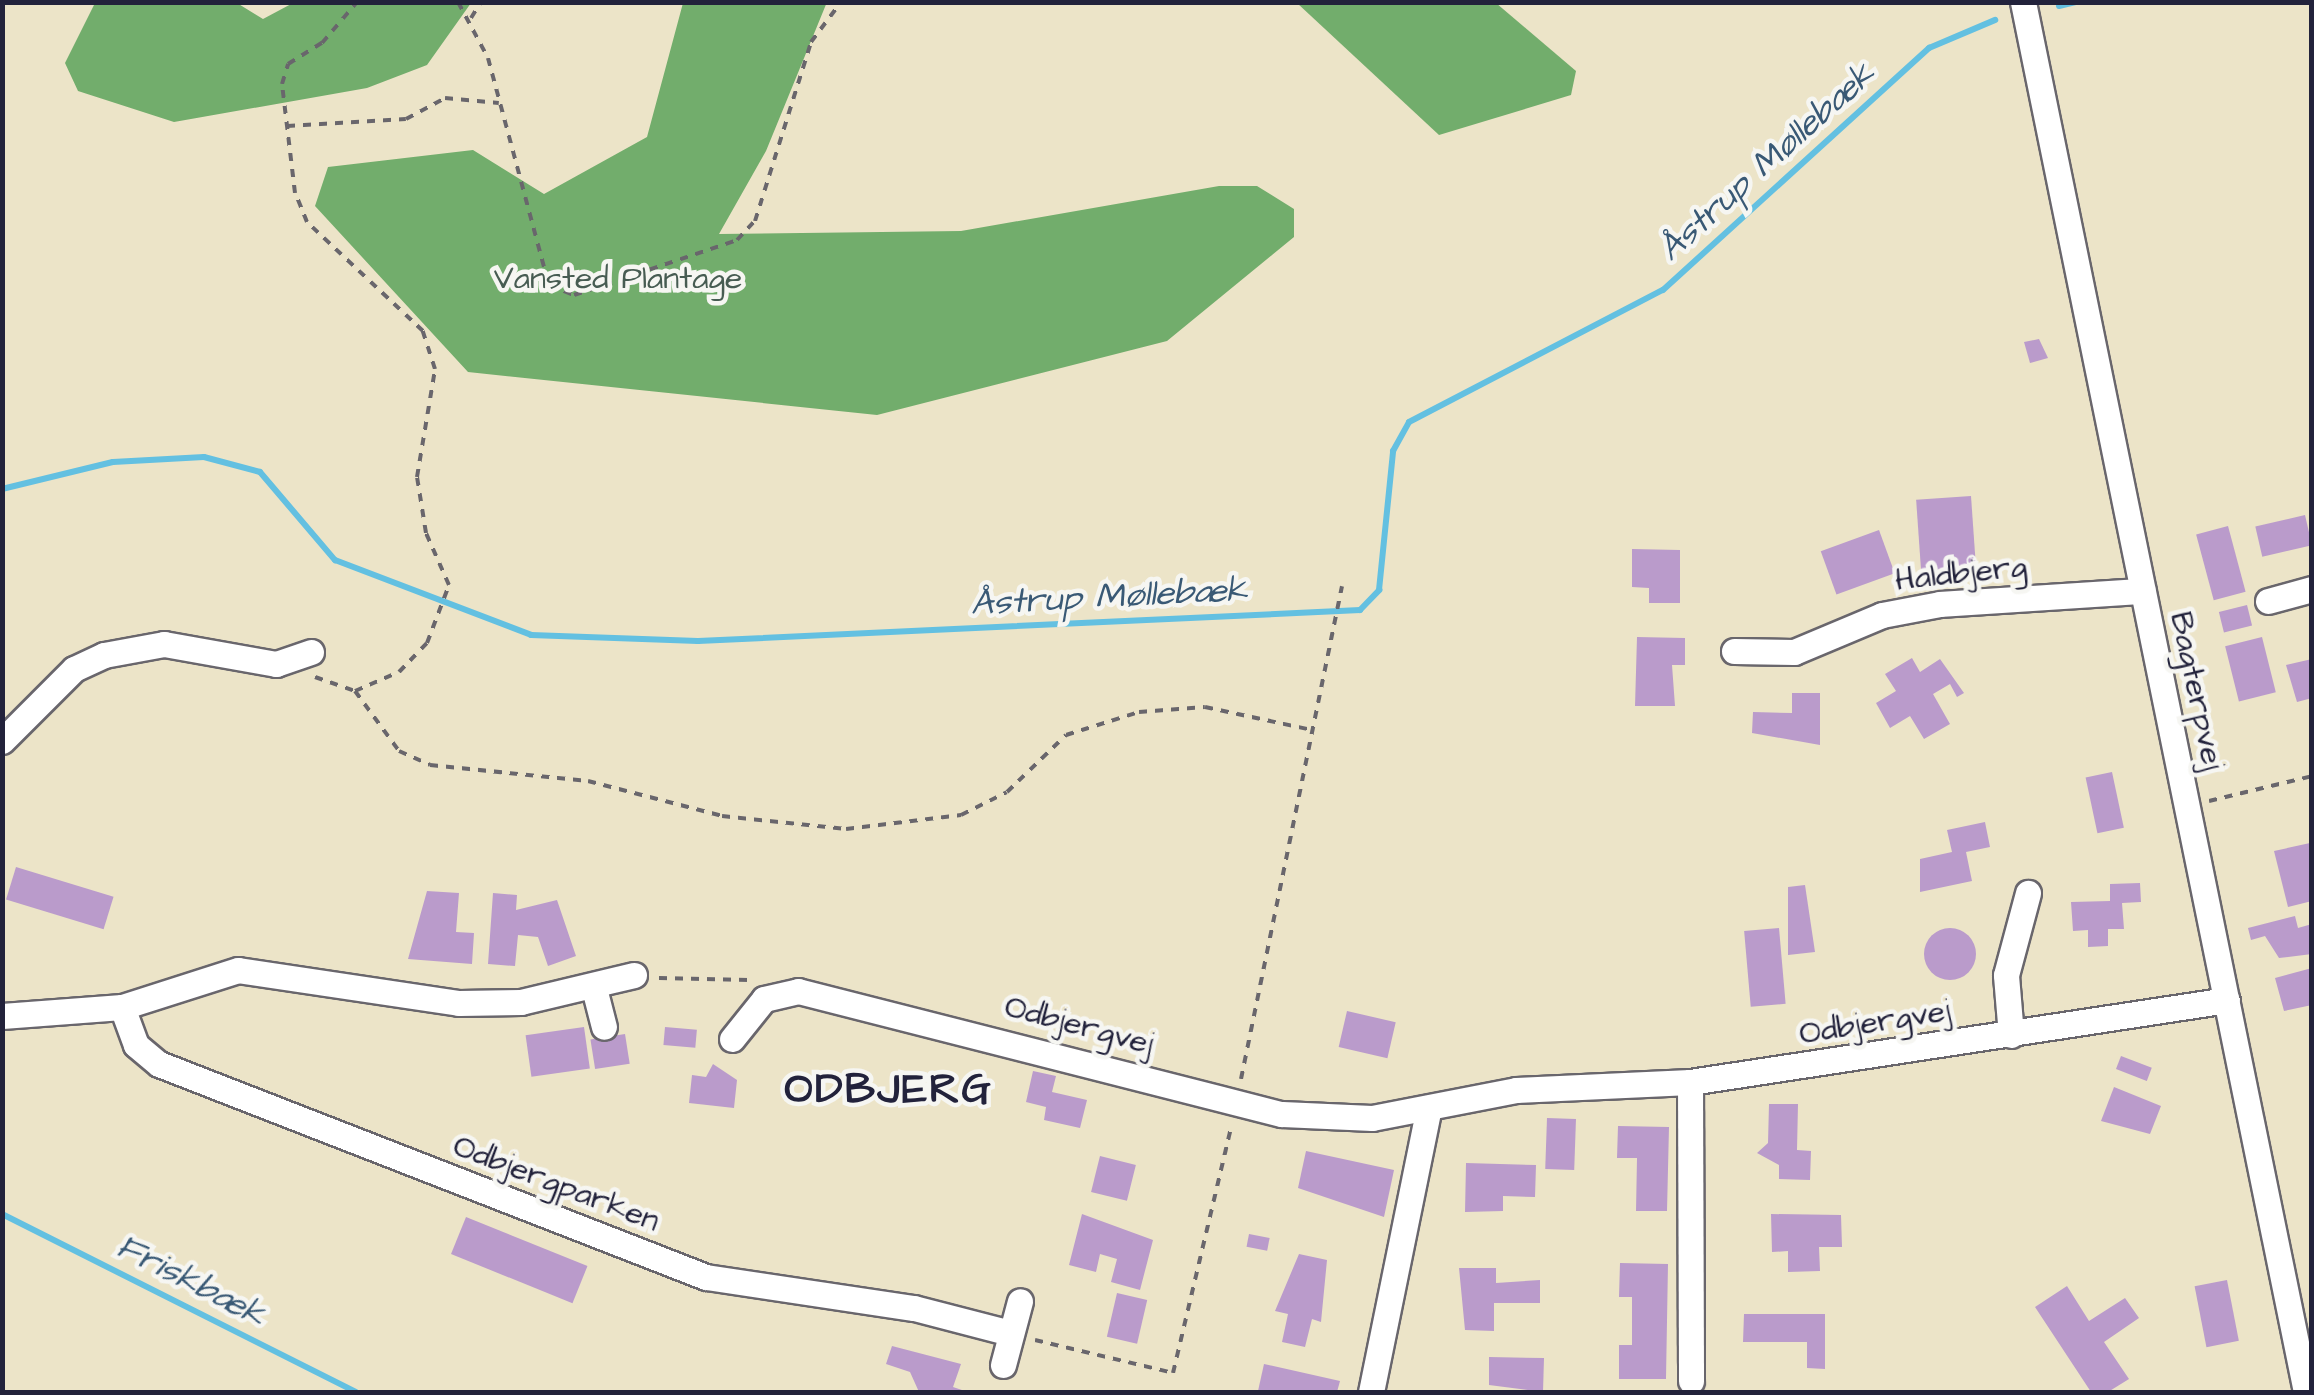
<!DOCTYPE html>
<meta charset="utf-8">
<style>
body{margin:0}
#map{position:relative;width:2314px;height:1395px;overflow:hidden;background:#ece4c8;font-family:"Architects Daughter",sans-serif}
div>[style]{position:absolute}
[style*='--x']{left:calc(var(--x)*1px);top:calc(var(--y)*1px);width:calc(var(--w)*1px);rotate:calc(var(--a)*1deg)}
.forest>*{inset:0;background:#72ad6c}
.stream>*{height:6px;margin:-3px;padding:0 3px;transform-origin:3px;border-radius:3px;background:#63c0e1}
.building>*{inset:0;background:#ba9bcb;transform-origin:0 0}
.round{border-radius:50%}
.path>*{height:4px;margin-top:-2px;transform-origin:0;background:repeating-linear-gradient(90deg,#69666c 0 8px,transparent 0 16px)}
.roads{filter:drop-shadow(2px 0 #69666c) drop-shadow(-2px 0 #69666c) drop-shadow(0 2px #69666c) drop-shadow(0 -2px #69666c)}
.street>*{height:25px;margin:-12.5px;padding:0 12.5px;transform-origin:12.5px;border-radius:12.5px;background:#fff}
span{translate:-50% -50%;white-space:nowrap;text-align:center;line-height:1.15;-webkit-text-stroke:9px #f6f6f2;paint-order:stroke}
.park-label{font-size:32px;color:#475c52}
.street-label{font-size:32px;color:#22223b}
.water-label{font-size:35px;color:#395975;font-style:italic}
.district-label{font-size:42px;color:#22223b;font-weight:700;letter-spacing:2.5px}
.frame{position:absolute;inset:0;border:5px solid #22223b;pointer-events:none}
</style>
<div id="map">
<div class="forest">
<div style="clip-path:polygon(827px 2px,766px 151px,719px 234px,961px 231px,1219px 186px,1257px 186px,1294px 209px,1294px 237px,1167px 341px,877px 415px,468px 372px,315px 206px,328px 167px,473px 150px,544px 194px,647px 137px,683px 3px)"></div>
<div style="clip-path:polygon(95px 3px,237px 3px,263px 19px,293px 3px,471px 3px,427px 65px,367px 88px,174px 122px,78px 91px,65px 63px)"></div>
<div style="clip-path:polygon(1297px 3px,1496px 3px,1576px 71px,1571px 95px,1439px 135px)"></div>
</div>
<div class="stream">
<div style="--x:2059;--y:6;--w:17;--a:-13"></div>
<div style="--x:2;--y:489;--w:114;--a:-13.7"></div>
<div style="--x:113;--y:462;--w:91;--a:-3.1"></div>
<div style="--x:204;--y:457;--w:58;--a:15"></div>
<div style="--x:260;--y:472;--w:116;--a:49.6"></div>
<div style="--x:335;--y:560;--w:210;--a:20.9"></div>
<div style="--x:531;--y:635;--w:167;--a:2.1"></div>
<div style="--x:698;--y:641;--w:663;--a:-2.68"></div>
<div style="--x:1360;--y:610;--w:28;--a:-46"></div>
<div style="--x:1379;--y:590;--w:140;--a:-84.2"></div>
<div style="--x:1393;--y:451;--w:33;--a:-61"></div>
<div style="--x:1409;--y:422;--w:286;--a:-27.5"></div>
<div style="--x:1663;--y:290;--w:360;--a:-42.3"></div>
<div style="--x:1929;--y:48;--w:72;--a:-23"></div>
<div style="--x:2;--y:1214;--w:396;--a:26.7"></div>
</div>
<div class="building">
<div style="clip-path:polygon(2039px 339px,2048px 358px,2030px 363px,2024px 342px)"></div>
<div style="left:1971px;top:496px;width:72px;height:55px;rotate:86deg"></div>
<div style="left:2305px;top:515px;width:31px;height:51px;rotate:77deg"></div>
<div style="left:2228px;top:526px;width:68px;height:33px;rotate:75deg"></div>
<div style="left:1879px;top:530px;width:46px;height:62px;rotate:70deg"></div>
<div style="clip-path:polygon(1632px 549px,1680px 550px,1680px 603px,1649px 603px,1649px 588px,1632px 587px)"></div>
<div style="left:2247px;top:605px;width:21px;height:29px;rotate:76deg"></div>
<div style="clip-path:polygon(1637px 637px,1685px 638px,1685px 665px,1672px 665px,1675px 706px,1635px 706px)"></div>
<div style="left:2262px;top:637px;width:57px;height:38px;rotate:76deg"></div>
<div style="clip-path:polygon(1912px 658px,1920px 672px,1940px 659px,1964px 693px,1957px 697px,1950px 684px,1933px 694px,1950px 724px,1924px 739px,1910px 716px,1890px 728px,1876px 703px,1896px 691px,1885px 674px)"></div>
<div style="clip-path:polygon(2312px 659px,2312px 698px,2297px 702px,2286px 665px)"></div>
<div style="clip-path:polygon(1792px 693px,1820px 693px,1820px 745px,1752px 733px,1753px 712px,1792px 713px)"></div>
<div style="left:2112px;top:772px;width:57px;height:27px;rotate:78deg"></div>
<div style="clip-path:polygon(1985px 822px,1990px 847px,1966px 852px,1972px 881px,1920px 892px,1920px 859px,1952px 852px,1947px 830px)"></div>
<div style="clip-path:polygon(2310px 843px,2312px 901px,2288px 907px,2274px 851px)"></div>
<div style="left:16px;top:867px;width:102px;height:34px;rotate:17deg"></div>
<div style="clip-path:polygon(2140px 883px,2141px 902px,2122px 903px,2124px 929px,2108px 929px,2108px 946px,2088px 947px,2088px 930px,2073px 931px,2071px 902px,2110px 901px,2110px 884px)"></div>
<div style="clip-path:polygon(1805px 885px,1815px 952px,1788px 955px,1788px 887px)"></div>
<div style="clip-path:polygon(427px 891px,459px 893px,456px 932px,474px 933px,472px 964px,408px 959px)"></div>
<div style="clip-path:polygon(493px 893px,517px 895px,516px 910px,557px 900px,576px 956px,548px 966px,538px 937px,518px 935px,515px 966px,488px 964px)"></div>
<div style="clip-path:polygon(2295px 916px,2298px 928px,2312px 924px,2312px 954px,2279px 958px,2265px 936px,2251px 940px,2248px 928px)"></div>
<div class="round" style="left:1924px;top:928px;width:52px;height:52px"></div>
<div style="left:1779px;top:928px;width:76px;height:35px;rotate:85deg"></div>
<div style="clip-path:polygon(2312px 968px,2312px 1005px,2284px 1011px,2275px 978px)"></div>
<div style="left:1347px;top:1011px;width:50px;height:37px;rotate:13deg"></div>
<div style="left:584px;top:1027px;width:42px;height:59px;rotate:82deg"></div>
<div style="left:665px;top:1027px;width:32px;height:18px;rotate:5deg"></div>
<div style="left:625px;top:1034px;width:30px;height:35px;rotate:81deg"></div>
<div style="left:2121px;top:1056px;width:33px;height:14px;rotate:21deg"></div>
<div style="clip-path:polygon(713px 1064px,737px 1080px,734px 1108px,689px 1103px,692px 1075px,706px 1077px)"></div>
<div style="clip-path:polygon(1033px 1071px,1056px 1076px,1052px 1092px,1087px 1100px,1080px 1128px,1044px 1120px,1046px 1107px,1026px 1102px)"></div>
<div style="clip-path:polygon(2114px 1087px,2161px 1106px,2150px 1134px,2101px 1121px)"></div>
<div style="clip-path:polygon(1769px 1104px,1798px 1104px,1797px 1150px,1811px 1151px,1810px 1180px,1779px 1179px,1779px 1165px,1757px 1153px,1768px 1143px)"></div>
<div style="left:1547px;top:1118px;width:29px;height:51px;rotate:2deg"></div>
<div style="clip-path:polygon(1618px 1126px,1669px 1127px,1667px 1211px,1636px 1211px,1637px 1158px,1617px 1158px)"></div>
<div style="clip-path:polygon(1306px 1151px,1394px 1170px,1384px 1217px,1298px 1188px)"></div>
<div style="left:1100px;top:1156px;width:37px;height:37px;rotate:14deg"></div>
<div style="clip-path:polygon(1466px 1163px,1536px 1165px,1535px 1197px,1503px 1196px,1503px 1211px,1465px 1212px)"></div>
<div style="clip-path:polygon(1082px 1214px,1153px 1240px,1140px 1290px,1111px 1282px,1117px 1259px,1100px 1254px,1096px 1272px,1069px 1265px)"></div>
<div style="clip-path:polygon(1771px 1214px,1841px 1215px,1842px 1247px,1819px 1247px,1820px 1271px,1788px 1272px,1788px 1251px,1772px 1252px)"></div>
<div style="left:466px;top:1217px;width:131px;height:40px;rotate:22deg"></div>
<div style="left:1249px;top:1234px;width:21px;height:13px;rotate:11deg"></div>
<div style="clip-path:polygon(1299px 1254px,1327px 1260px,1321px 1322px,1312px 1319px,1305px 1347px,1282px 1342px,1288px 1314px,1275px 1311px)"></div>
<div style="clip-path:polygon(1620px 1263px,1668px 1264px,1666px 1379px,1619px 1379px,1619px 1345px,1632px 1345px,1632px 1297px,1619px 1297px)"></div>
<div style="clip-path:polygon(1459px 1268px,1496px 1268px,1496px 1283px,1540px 1280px,1540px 1303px,1494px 1303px,1494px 1331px,1465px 1330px)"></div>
<div style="left:2227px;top:1280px;width:62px;height:33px;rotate:79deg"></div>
<div style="clip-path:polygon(2067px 1286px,2089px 1321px,2125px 1298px,2139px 1318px,2104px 1342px,2129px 1379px,2108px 1392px,2091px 1392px,2035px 1307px)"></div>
<div style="left:1117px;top:1293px;width:31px;height:45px;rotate:13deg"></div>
<div style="clip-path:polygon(1744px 1314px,1825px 1314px,1825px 1369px,1807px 1368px,1807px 1342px,1743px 1342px)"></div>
<div style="clip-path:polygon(892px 1346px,961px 1364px,953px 1387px,968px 1392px,919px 1392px,910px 1372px,886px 1364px)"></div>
<div style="clip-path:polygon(1489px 1357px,1544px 1358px,1543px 1392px,1489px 1385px)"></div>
<div style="clip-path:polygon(1264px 1364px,1340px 1381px,1337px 1392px,1258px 1391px)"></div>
</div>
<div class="path">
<div style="--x:458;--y:2;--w:64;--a:61.8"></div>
<div style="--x:488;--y:58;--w:235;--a:75"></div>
<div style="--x:549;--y:285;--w:27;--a:22"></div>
<div style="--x:574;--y:295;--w:172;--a:-18.6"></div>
<div style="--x:737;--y:240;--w:26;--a:-47"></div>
<div style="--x:755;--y:221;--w:188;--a:-72.6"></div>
<div style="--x:811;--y:42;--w:50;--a:-53.1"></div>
<div style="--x:471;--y:18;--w:19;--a:-58"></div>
<div style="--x:287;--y:126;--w:119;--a:-3.4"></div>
<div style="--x:406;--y:119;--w:44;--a:-28.3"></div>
<div style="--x:445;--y:98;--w:54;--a:5.3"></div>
<div style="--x:315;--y:677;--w:42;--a:19.3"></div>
<div style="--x:355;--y:691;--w:48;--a:-23.4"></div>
<div style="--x:399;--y:672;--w:40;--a:-46"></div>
<div style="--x:427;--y:643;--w:62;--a:-69.2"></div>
<div style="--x:449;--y:585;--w:57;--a:-113.9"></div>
<div style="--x:426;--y:533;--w:57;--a:-99.1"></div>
<div style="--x:417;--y:477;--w:109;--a:-80.5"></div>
<div style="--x:435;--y:369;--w:40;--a:-108"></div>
<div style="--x:423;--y:331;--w:159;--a:-136.8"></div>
<div style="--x:307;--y:222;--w:31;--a:-112"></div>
<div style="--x:295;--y:193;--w:110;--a:-96.8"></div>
<div style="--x:282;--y:84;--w:21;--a:-73"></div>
<div style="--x:288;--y:64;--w:40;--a:-32"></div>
<div style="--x:322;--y:43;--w:54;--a:-49.5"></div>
<div style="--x:355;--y:691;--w:74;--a:53.7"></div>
<div style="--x:399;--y:751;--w:34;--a:24"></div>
<div style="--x:430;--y:765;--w:159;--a:5.8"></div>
<div style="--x:588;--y:781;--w:138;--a:14.6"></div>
<div style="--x:722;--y:816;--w:125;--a:6"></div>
<div style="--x:846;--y:829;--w:116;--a:-6.9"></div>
<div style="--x:961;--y:815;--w:51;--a:-26.6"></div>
<div style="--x:1007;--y:792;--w:82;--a:-44"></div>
<div style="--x:1066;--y:735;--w:77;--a:-17.5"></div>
<div style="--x:1139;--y:712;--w:66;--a:-4.3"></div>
<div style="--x:1205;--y:707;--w:109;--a:12.1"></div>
<div style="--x:2209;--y:801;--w:106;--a:-13.6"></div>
<div style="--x:659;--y:978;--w:90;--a:1.3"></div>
<div style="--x:1241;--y:1079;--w:503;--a:-78.42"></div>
<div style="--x:1035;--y:1340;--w:142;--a:13.4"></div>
<div style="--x:1173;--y:1373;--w:253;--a:-76.7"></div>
</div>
<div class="roads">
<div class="street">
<div style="--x:2023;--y:2;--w:1419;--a:78.49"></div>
<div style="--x:2268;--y:601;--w:46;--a:-15.3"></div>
<div style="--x:1734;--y:651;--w:60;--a:1"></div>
<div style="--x:1794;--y:652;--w:95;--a:-22.8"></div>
<div style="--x:1882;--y:615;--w:59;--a:-10.7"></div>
<div style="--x:1940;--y:604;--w:203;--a:-3.7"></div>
<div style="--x:2;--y:741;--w:102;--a:-45"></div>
<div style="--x:74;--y:669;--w:33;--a:-25"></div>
<div style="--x:104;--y:655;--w:61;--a:-10.4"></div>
<div style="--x:164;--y:644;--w:114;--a:10.1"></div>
<div style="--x:276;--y:664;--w:37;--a:-19"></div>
<div style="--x:634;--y:975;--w:116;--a:166.6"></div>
<div style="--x:521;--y:1002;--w:62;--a:179.1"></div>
<div style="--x:459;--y:1003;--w:223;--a:-171.5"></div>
<div style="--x:238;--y:970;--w:122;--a:162.3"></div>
<div style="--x:122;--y:1007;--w:40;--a:69.8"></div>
<div style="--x:136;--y:1045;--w:30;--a:40"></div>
<div style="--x:159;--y:1064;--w:587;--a:21.28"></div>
<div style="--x:706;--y:1277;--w:210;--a:8.5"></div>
<div style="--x:914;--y:1308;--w:100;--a:14.5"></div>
<div style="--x:594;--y:988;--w:40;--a:75.6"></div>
<div style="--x:2;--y:1016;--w:120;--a:-4.3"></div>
<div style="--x:2011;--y:1035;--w:60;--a:-94.8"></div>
<div style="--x:2006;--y:975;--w:85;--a:-75"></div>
<div style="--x:732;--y:1039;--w:51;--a:-51.3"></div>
<div style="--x:764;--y:999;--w:35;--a:-13"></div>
<div style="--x:798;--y:991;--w:499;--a:14.3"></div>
<div style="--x:1282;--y:1114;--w:90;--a:2.5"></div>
<div style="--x:1372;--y:1118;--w:147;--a:-11"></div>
<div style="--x:1516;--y:1090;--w:174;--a:-2.6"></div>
<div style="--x:1690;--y:1082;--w:543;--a:-8.68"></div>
<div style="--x:1690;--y:1082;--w:299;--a:89.8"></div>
<div style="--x:1003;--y:1365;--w:66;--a:-75.1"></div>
<div style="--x:1371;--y:1392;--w:290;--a:-78.5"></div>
</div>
</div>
<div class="park-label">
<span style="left:618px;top:279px">Vansted Plantage</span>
</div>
<div class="street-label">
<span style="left:1961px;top:574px;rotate:-6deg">Haldbjerg</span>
<span style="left:2196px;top:691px;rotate:78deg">Bagterpvej</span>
<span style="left:1875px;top:1023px;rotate:-9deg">Odbjergvej</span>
<span style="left:1079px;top:1026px;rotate:15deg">Odbjergvej</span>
<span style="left:556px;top:1184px;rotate:21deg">Odbjergparken</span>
</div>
<div class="water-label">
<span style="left:1767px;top:162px;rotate:-42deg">Åstrup Møllebæk</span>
<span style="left:1109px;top:597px;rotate:-3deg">Åstrup Møllebæk</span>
<span style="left:191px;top:1281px;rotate:27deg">Friskbæk</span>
</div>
<div class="district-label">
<span style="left:889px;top:1090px">ODBJERG</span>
</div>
<div class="frame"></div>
</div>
